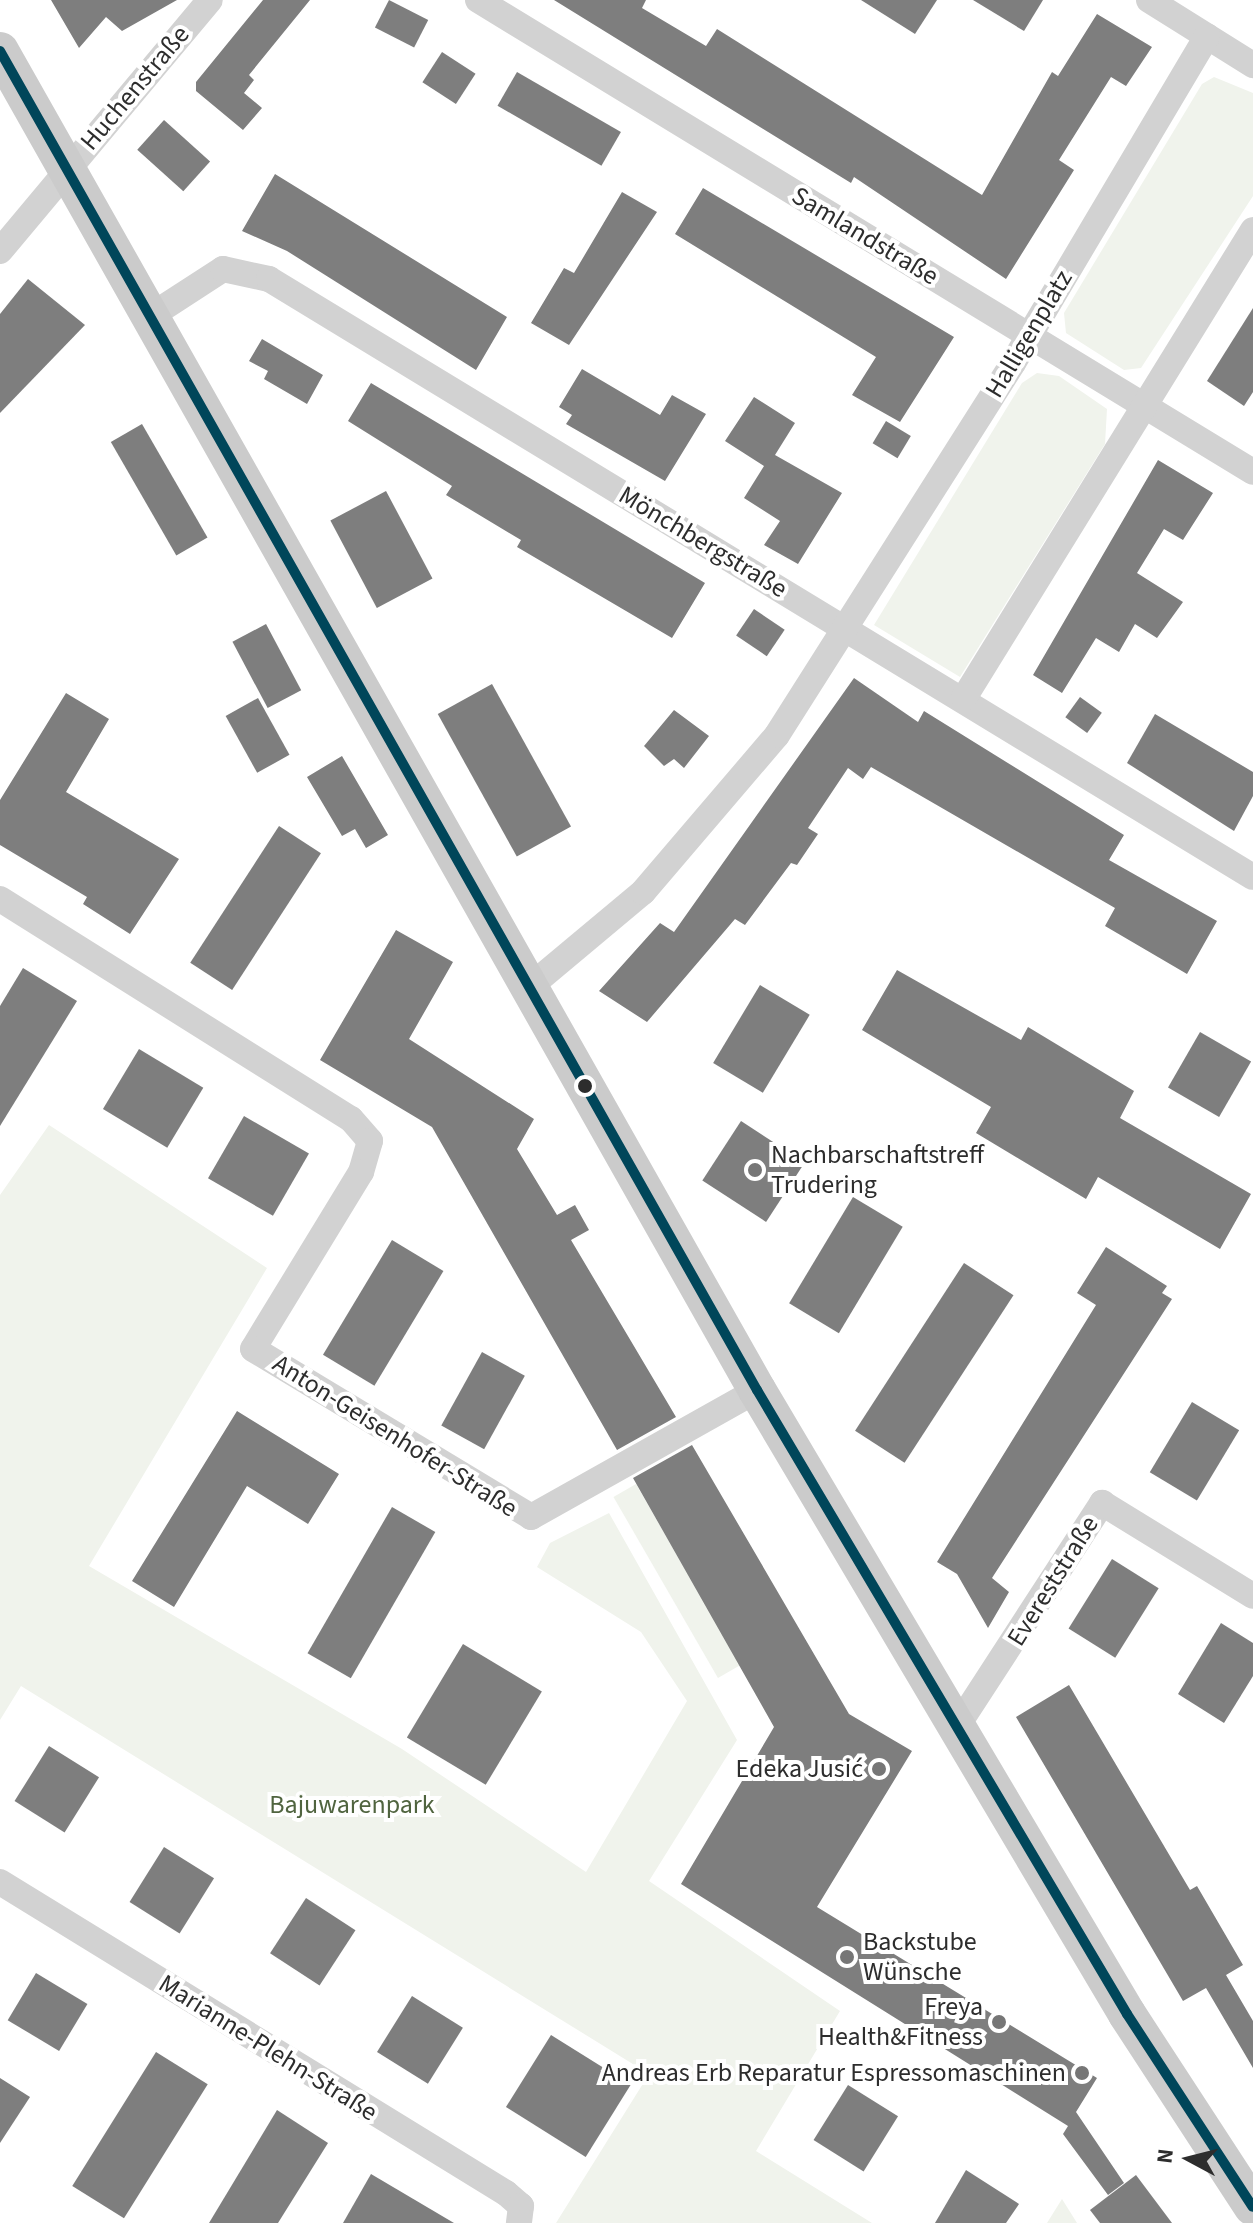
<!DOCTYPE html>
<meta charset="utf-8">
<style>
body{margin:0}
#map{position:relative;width:1253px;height:2223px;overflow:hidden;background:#fff;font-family:"Source Sans 3",sans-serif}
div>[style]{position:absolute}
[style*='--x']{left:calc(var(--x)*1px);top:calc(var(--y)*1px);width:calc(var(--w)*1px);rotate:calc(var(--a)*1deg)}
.green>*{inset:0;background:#f0f3ec;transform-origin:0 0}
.building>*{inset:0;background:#7e7e7e;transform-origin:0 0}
.minor>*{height:26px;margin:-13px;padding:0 13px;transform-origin:13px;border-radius:13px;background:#d2d2d2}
.secondary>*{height:38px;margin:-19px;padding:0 19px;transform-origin:19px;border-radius:19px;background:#cbcbcb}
.bus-1>*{height:10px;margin:-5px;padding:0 5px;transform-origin:5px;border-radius:5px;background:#00465a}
.dots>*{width:22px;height:22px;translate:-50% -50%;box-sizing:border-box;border:4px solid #fff;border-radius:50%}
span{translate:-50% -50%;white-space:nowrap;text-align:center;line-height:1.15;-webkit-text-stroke:8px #fff;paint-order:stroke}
.street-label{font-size:26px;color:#2d2d2d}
.poi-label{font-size:26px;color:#2d2d2d}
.left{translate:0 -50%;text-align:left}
.right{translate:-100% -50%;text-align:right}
.park-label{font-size:26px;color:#50643f}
.north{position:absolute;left:1149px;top:2119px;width:80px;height:80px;-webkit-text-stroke:6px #fff;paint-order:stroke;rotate:277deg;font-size:22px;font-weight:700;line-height:32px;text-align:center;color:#2d2d2d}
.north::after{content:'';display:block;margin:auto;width:28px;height:36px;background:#2d2d2d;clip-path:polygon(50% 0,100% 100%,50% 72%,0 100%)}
</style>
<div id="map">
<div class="green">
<div style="clip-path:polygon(1214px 77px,1253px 93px,1253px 196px,1141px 368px,1124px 370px,1066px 333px,1064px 313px,1202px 84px)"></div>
<div style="clip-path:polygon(1037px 373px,1059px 376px,1107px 409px,1105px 444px,960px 677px,874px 625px,1022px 383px)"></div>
<div style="clip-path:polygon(49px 1125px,267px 1268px,89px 1566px,402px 1749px,586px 1872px,687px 1701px,641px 1632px,537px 1567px,550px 1543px,609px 1513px,737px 1740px,649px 1881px,840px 2011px,756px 2151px,872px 2223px,556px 2223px,649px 2074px,21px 1686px,0 1720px,0 1195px)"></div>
<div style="left:636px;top:1484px;width:209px;height:26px;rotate:60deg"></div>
<div style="clip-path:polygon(1062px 2199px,1077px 2223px,1047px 2223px)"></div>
</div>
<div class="building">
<div style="clip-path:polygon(51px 0,177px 0,122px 31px,106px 17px,79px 48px)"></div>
<div style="clip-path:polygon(263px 0,310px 0,249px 75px,254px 80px,244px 93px,262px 108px,243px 130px,196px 91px,196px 82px)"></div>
<div style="left:389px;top:0;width:44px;height:31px;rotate:27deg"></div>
<div style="clip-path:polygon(554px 0,646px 0,642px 8px,706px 46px,717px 29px,982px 195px,1052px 72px,1058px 76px,1097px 14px,1152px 47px,1126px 86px,1111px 77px,1059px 160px,1074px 170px,1006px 279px,854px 177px,851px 183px)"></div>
<div style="clip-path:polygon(861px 0,937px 0,915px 34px)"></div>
<div style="clip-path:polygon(973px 0,1043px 0,1024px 31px)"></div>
<div style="left:442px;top:52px;width:40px;height:36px;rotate:33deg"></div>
<div style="left:517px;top:72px;width:120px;height:39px;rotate:30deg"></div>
<div style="left:164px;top:120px;width:62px;height:40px;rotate:42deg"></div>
<div style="clip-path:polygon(275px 174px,507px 317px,476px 370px,287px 251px,242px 231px)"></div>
<div style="clip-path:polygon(703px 188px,954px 337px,900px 422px,852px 395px,876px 357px,675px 234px)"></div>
<div style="clip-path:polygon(622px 192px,657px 212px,569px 345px,531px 323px,564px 268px,574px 273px)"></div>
<div style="clip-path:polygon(28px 279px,85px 325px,0 413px,0 314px)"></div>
<div style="clip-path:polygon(1253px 308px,1253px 392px,1244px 406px,1207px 381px)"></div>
<div style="clip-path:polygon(262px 339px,323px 375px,307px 404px,264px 379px,268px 371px,249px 361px)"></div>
<div style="clip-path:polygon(582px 369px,660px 415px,672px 395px,706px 414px,665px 481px,566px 424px,572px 415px,559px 407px)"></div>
<div style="clip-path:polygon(371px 383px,705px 583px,672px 638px,517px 547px,521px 540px,446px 495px,452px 486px,348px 421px)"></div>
<div style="clip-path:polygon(754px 397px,795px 423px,775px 455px,842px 493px,798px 564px,764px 545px,780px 521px,744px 498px,764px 466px,725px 441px)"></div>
<div style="left:886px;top:421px;width:29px;height:26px;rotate:31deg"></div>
<div style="left:142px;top:424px;width:131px;height:36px;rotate:60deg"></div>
<div style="clip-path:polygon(1158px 460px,1213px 493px,1183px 540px,1164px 529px,1137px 573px,1183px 602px,1157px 638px,1135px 624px,1119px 652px,1096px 638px,1062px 693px,1033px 675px)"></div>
<div style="left:386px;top:491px;width:99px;height:63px;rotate:62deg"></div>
<div style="left:754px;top:609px;width:37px;height:32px;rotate:34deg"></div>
<div style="left:266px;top:624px;width:75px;height:38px;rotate:62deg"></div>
<div style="clip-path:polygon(854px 678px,918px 722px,924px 711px,1124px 835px,1109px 860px,1217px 921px,1187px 974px,1105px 926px,1115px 908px,871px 767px,863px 779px,848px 768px,808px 828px,818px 834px,797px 865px,791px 863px,745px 925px,735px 919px,647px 1022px,599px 991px,660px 923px,674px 932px)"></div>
<div style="left:492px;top:684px;width:163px;height:62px;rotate:61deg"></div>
<div style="clip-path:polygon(66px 693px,109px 719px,66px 792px,179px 859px,130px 934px,83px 904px,87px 897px,0 845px,0 800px)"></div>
<div style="left:1080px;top:697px;width:27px;height:25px;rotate:36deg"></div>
<div style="left:258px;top:698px;width:65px;height:37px;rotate:61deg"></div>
<div style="clip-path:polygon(674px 710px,709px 736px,684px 768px,674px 759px,664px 766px,644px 746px)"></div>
<div style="clip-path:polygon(1155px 714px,1253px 772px,1253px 796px,1234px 831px,1127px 763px)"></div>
<div style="clip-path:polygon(342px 756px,388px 835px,366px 848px,355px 829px,342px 836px,307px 777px)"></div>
<div style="left:279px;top:826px;width:50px;height:163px;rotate:33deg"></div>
<div style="clip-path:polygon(396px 930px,453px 962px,409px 1039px,534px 1119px,517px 1149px,557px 1215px,575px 1205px,589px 1230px,571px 1240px,676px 1417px,617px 1450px,432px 1127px,320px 1060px)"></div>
<div style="clip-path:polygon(23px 968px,77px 1001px,0 1126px,0 1006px)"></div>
<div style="clip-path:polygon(897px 970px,1021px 1040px,1028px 1027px,1134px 1091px,1120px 1118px,1251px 1194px,1220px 1249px,1098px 1177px,1086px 1199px,976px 1133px,991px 1107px,862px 1030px)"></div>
<div style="left:760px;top:985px;width:58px;height:91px;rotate:31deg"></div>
<div style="left:1200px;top:1032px;width:59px;height:64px;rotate:30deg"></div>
<div style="left:139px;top:1049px;width:75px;height:70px;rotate:31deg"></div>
<div style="left:244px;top:1116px;width:75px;height:72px;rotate:30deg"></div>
<div style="left:741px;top:1121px;width:76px;height:71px;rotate:33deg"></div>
<div style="left:853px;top:1197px;width:58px;height:124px;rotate:31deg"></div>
<div style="left:392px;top:1240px;width:60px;height:134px;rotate:31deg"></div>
<div style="clip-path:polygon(1106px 1247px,1167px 1286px,1162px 1293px,1172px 1299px,992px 1578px,1009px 1592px,988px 1628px,957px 1574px,937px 1562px,1096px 1305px,1077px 1293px)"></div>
<div style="left:964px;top:1263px;width:59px;height:200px;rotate:33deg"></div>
<div style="left:482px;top:1352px;width:49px;height:84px;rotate:29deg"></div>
<div style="left:1192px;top:1402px;width:55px;height:82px;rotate:31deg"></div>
<div style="clip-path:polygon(237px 1411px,339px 1474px,308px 1524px,247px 1486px,174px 1607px,132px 1581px)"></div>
<div style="clip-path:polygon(692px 1445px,849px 1714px,912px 1751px,817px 1907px,1097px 2078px,1076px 2112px,1124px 2183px,1108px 2195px,1063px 2134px,1068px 2126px,681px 1884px,774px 1727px,633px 1478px)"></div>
<div style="left:392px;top:1507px;width:50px;height:169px;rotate:30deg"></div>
<div style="left:1112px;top:1559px;width:55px;height:82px;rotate:32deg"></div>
<div style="clip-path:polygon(1221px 1623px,1253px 1643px,1253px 1676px,1224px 1723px,1178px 1694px)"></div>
<div style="left:463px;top:1644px;width:92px;height:109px;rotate:31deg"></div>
<div style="clip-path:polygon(1069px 1685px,1190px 1890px,1197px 1886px,1243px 1965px,1226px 1975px,1253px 2021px,1253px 2068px,1206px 1988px,1183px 2001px,1016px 1717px)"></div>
<div style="left:49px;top:1746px;width:59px;height:65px;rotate:32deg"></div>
<div style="left:164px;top:1847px;width:59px;height:65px;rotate:32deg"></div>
<div style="left:306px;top:1898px;width:59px;height:66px;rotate:33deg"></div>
<div style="left:36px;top:1973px;width:60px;height:55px;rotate:31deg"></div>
<div style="left:412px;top:1996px;width:60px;height:66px;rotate:32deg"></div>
<div style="left:551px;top:2035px;width:94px;height:85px;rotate:32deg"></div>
<div style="left:156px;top:2052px;width:61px;height:158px;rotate:32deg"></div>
<div style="clip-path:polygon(0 2078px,30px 2097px,0 2143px)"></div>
<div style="left:848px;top:2085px;width:59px;height:65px;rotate:32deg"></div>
<div style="clip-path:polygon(277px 2110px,328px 2143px,278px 2223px,209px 2223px)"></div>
<div style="clip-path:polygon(966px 2170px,1019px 2204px,1006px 2223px,935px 2223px)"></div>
<div style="clip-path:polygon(371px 2174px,454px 2223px,343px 2223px)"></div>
<div style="clip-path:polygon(1136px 2175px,1172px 2223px,1100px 2223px,1090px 2210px)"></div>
</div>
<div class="minor">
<div style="--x:478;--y:0;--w:907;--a:31.34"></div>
<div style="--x:1149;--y:0;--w:123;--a:32"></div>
<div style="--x:0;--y:251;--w:327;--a:-50.1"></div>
<div style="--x:149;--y:317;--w:88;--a:-33"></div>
<div style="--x:223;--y:269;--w:47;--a:12.3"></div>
<div style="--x:269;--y:279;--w:1151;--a:31.29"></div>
<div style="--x:964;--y:698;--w:550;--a:-58.3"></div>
<div style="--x:0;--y:899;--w:414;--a:32.1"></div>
<div style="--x:351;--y:1119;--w:29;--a:49"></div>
<div style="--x:370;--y:1141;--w:32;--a:106"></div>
<div style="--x:361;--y:1172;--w:207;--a:121.4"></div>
<div style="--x:253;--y:1349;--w:325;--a:31.1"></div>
<div style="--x:531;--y:1517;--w:259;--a:-29.3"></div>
<div style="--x:527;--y:989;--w:151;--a:-39.9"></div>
<div style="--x:643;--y:892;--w:206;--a:-49.5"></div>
<div style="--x:777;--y:735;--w:441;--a:-57.6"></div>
<div style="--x:1013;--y:363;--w:380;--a:-59.3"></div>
<div style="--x:958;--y:1725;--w:265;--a:-57"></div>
<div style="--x:1102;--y:1503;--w:177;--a:31.6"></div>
<div style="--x:0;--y:1882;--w:594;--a:31.58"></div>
<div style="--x:506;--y:2193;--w:20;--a:41"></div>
<div style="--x:521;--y:2206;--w:17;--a:97"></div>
</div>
<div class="secondary">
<div style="--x:0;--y:51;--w:1538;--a:60.52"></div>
<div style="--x:757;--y:1390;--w:725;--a:59.33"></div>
<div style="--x:1127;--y:2014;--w:230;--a:56.9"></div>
</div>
<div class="bus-1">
<div style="--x:0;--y:51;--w:1538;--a:60.52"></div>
<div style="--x:757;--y:1390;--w:725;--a:59.33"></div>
<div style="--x:1127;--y:2014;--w:230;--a:56.9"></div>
</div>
<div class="dots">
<div style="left:585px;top:1086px;background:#2d2d2d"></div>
<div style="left:755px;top:1170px;background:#767676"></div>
<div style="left:879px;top:1769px;background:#767676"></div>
<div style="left:847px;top:1957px;background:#767676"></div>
<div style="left:999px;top:2022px;background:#767676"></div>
<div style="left:1082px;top:2073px;background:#767676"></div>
</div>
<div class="street-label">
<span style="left:135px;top:88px;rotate:-50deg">Huchenstraße</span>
<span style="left:865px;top:236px;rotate:31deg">Samlandstraße</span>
<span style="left:1029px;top:334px;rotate:-59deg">Halligenplatz</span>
<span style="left:703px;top:542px;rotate:31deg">Mönchbergstraße</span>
<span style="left:395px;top:1436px;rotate:32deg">Anton-Geisenhofer-Straße</span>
<span style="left:1053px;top:1581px;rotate:-58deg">Evereststraße</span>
<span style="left:268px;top:2048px;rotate:32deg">Marianne-Plehn-Straße</span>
</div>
<div class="poi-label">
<span class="left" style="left:771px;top:1170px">Nachbarschaftstreff<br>Trudering</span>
<span class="right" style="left:863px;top:1769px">Edeka Jusić</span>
<span class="left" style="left:863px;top:1957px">Backstube<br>Wünsche</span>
<span class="right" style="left:983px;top:2022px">Freya<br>Health&amp;Fitness</span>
<span class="right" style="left:1066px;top:2073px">Andreas Erb Reparatur Espressomaschinen</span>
</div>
<div class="park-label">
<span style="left:352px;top:1805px">Bajuwarenpark</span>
</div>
<div class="north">N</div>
</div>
